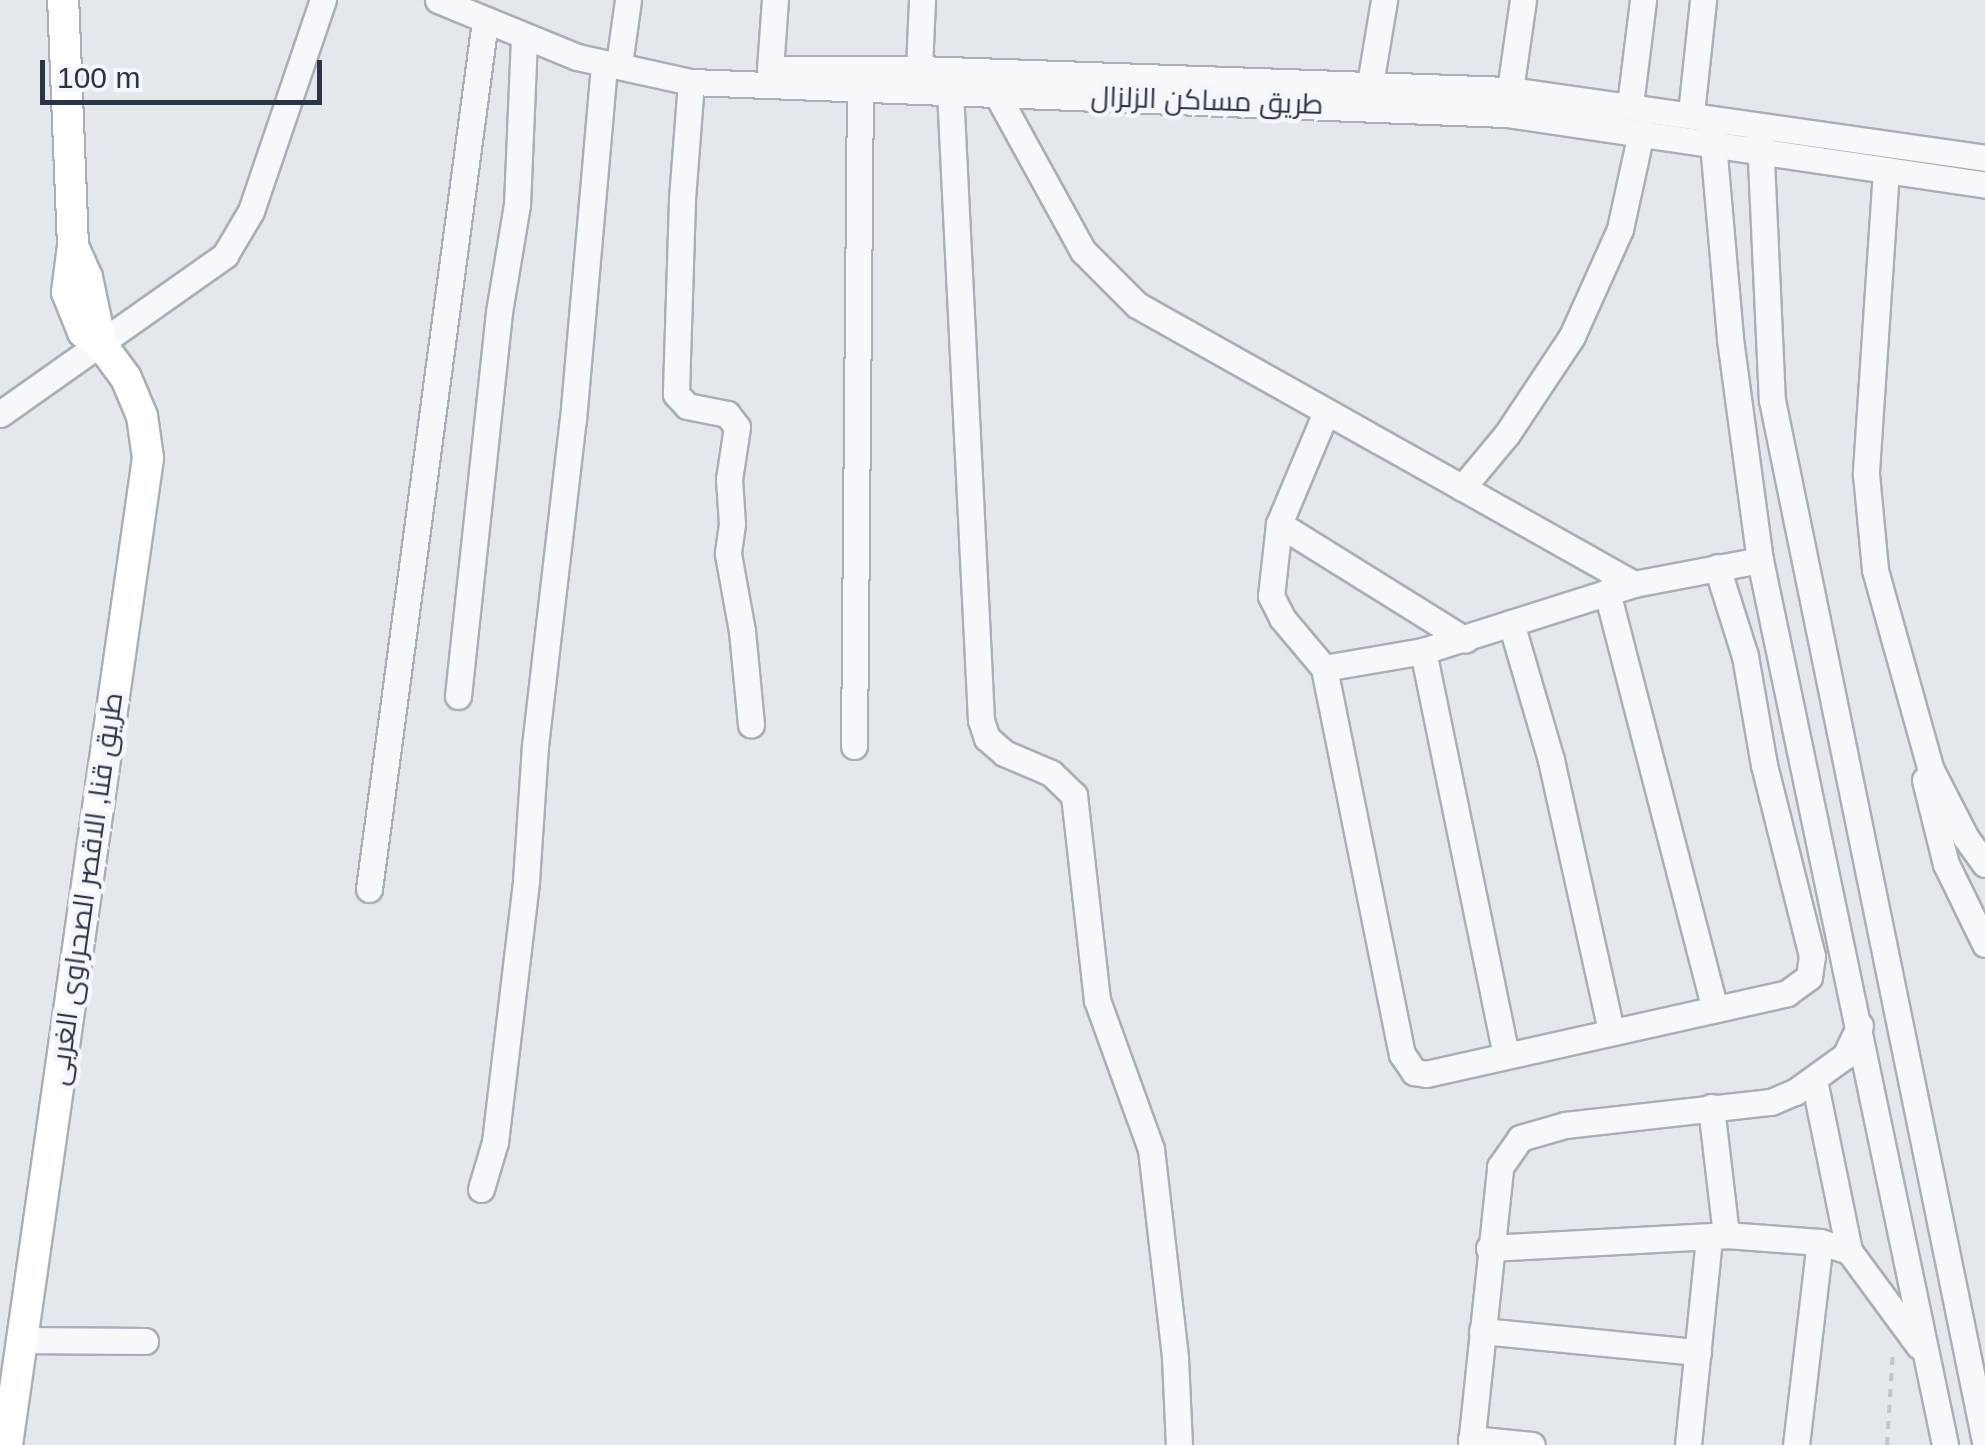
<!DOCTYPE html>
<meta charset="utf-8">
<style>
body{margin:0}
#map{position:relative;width:1985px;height:1445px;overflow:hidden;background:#e4e7ec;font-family:Helvetica,Cairo,sans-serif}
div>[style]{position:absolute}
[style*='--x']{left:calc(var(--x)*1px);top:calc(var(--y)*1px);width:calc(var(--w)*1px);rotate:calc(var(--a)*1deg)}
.path>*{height:4px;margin-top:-2px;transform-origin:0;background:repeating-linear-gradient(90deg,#c2c5cb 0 8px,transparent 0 16px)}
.roads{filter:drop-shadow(2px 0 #a9aeb7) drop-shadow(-2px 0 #a9aeb7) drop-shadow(0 2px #a9aeb7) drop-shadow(0 -2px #a9aeb7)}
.minor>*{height:25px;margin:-12.5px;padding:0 12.5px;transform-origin:12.5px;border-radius:12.5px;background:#f7f8fa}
.major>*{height:30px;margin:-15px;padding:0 15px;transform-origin:15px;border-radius:15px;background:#fff}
span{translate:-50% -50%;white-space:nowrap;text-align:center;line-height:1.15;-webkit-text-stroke:9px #f4f6f9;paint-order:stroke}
.street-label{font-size:28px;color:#2b3445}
.scale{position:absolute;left:40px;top:60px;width:282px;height:45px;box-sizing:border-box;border:5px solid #2b3445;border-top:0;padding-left:12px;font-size:30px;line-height:35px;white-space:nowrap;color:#2b3445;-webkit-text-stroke:8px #f4f6f9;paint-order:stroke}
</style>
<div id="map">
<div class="path">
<div style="--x:1887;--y:1445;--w:95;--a:-86.4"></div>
</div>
<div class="roads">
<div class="minor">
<div style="--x:438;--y:0;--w:150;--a:22.3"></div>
<div style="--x:577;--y:57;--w:117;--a:12.4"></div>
<div style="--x:691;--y:82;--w:817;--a:2.25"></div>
<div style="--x:1507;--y:114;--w:483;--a:8.4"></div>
<div style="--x:620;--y:57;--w:58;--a:-82"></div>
<div style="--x:770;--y:69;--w:69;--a:-85.9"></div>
<div style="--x:775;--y:69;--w:144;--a:0"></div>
<div style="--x:919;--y:69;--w:590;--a:2.04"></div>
<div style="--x:1509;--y:90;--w:481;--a:8.1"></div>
<div style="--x:919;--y:69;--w:69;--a:-87.5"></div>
<div style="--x:691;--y:82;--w:118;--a:94.4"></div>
<div style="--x:682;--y:200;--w:194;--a:91.8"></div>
<div style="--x:676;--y:394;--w:16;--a:47"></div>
<div style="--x:687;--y:406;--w:41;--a:11.3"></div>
<div style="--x:727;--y:414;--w:16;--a:52"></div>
<div style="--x:737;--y:427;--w:53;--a:98.7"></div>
<div style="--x:729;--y:479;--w:45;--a:86.2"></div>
<div style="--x:732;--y:524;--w:30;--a:98"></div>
<div style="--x:728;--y:554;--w:78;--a:79.7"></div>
<div style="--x:742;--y:631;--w:94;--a:84.5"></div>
<div style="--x:990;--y:82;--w:193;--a:61.2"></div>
<div style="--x:1083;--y:251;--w:76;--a:45"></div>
<div style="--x:1137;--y:305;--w:570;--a:29.31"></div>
<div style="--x:1370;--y:84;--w:85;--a:-80.5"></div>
<div style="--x:950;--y:91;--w:630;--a:87.18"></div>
<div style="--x:981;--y:720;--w:19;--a:72"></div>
<div style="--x:987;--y:738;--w:23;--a:41"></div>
<div style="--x:1004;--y:753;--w:51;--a:23.1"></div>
<div style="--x:1051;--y:773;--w:32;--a:44"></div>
<div style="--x:1074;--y:795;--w:206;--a:83.6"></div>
<div style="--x:1097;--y:1000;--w:158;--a:70.1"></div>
<div style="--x:1151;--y:1149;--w:210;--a:83.4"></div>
<div style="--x:1175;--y:1358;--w:87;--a:87.4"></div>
<div style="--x:1508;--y:104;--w:105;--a:-81.8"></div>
<div style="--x:1630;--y:105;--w:106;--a:-82.9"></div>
<div style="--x:1691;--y:113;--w:114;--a:-83.9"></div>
<div style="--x:1712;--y:132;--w:208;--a:85"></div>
<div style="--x:1730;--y:339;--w:223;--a:82.3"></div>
<div style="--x:1760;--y:560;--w:904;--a:78.19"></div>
<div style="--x:1760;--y:138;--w:262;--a:87.4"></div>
<div style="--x:1772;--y:400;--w:1063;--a:78.44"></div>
<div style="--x:1886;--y:170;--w:305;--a:93.8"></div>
<div style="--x:1866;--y:474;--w:96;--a:84.6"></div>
<div style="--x:1875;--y:570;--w:208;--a:74.4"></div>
<div style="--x:1931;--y:770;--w:76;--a:62.8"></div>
<div style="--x:1966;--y:838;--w:32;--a:54"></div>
<div style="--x:1326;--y:412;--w:121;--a:112.8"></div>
<div style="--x:1279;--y:524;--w:72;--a:96.3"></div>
<div style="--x:1271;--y:596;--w:25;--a:63"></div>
<div style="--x:1282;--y:618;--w:65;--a:50"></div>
<div style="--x:1324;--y:668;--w:394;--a:78.6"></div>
<div style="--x:1402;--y:1054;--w:22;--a:56"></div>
<div style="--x:1414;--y:1072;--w:12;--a:9"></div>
<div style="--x:1426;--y:1074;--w:370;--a:-12.6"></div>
<div style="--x:1787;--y:993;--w:27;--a:-36"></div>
<div style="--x:1809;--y:977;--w:21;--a:-82"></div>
<div style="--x:1812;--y:956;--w:197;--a:-104.1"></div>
<div style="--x:1764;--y:765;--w:111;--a:-99.9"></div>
<div style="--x:1745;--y:656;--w:93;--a:-107.5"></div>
<div style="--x:0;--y:414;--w:276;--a:-35.2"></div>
<div style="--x:225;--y:255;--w:51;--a:-59.4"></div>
<div style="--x:251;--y:211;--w:223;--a:-71.2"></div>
<div style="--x:1462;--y:488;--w:70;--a:-50.2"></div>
<div style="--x:1507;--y:434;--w:118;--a:-56.4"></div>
<div style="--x:1572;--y:336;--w:117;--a:-65.8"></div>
<div style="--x:1620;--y:229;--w:98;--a:-77.7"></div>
<div style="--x:1279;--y:524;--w:219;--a:31.9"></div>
<div style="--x:1607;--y:592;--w:431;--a:75.5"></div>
<div style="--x:1511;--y:623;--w:143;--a:73.7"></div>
<div style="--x:1551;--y:760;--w:278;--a:77.5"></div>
<div style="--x:1423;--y:651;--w:411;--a:78.4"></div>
<div style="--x:1324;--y:668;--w:100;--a:-9.7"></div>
<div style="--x:1423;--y:651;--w:221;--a:-17.6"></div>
<div style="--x:1634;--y:584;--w:128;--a:-10.8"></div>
<div style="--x:458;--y:696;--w:386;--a:-83.9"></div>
<div style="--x:499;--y:312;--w:109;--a:-80.5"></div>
<div style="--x:517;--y:205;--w:167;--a:-87.6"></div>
<div style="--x:854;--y:746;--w:657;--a:-89.48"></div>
<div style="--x:1925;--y:780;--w:87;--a:76"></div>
<div style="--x:1946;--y:864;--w:89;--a:64"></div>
<div style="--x:369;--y:889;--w:876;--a:-82.39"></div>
<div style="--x:1814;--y:1080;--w:175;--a:78.4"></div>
<div style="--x:1711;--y:1107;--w:129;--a:83.3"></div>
<div style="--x:481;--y:1189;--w:49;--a:-73.4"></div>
<div style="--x:495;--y:1142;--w:263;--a:-83.2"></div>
<div style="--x:526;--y:881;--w:135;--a:-86.2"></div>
<div style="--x:535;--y:746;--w:328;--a:-83.4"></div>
<div style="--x:573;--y:420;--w:356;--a:-85"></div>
<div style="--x:1489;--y:1248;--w:237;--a:-3.1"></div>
<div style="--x:1726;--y:1235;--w:94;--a:4.3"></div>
<div style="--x:1820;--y:1242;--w:30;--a:17"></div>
<div style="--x:1849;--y:1251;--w:118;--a:53.6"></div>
<div style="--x:1482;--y:1331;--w:217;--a:5.6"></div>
<div style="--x:19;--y:1340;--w:126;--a:0.5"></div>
<div style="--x:1471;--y:1439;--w:61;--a:5.6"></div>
<div style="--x:1471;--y:1445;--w:280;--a:-84"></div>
<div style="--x:1500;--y:1167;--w:35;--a:-55"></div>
<div style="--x:1520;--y:1138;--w:47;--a:-16.1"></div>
<div style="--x:1565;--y:1125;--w:207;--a:-6.4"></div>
<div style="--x:1771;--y:1102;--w:26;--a:-23"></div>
<div style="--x:1795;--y:1092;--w:62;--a:-35.8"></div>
<div style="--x:1845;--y:1056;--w:34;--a:-64"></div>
<div style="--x:1688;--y:1445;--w:209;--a:-84.2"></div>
<div style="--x:1796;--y:1445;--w:204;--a:-83.3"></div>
</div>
<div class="major">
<div style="--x:73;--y:246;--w:34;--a:66"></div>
<div style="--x:87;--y:277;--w:68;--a:78.2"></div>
<div style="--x:7;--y:1445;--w:997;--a:-81.87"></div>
<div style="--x:148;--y:458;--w:42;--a:-98.1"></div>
<div style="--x:142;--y:416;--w:41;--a:-112.8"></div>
<div style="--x:126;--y:378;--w:42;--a:-126.3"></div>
<div style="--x:101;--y:344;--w:22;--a:-146"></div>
<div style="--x:83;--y:332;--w:43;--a:-111.8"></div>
<div style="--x:67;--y:292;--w:46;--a:-82.6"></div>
<div style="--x:73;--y:246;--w:246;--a:-92.3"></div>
</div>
</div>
<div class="street-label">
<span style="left:1207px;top:101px;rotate:2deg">طريق مساكن الزلزال</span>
<span style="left:86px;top:889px;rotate:-82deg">طريق قنا, الاقصر الصحراوى الغربى</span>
</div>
<div class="scale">100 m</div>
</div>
